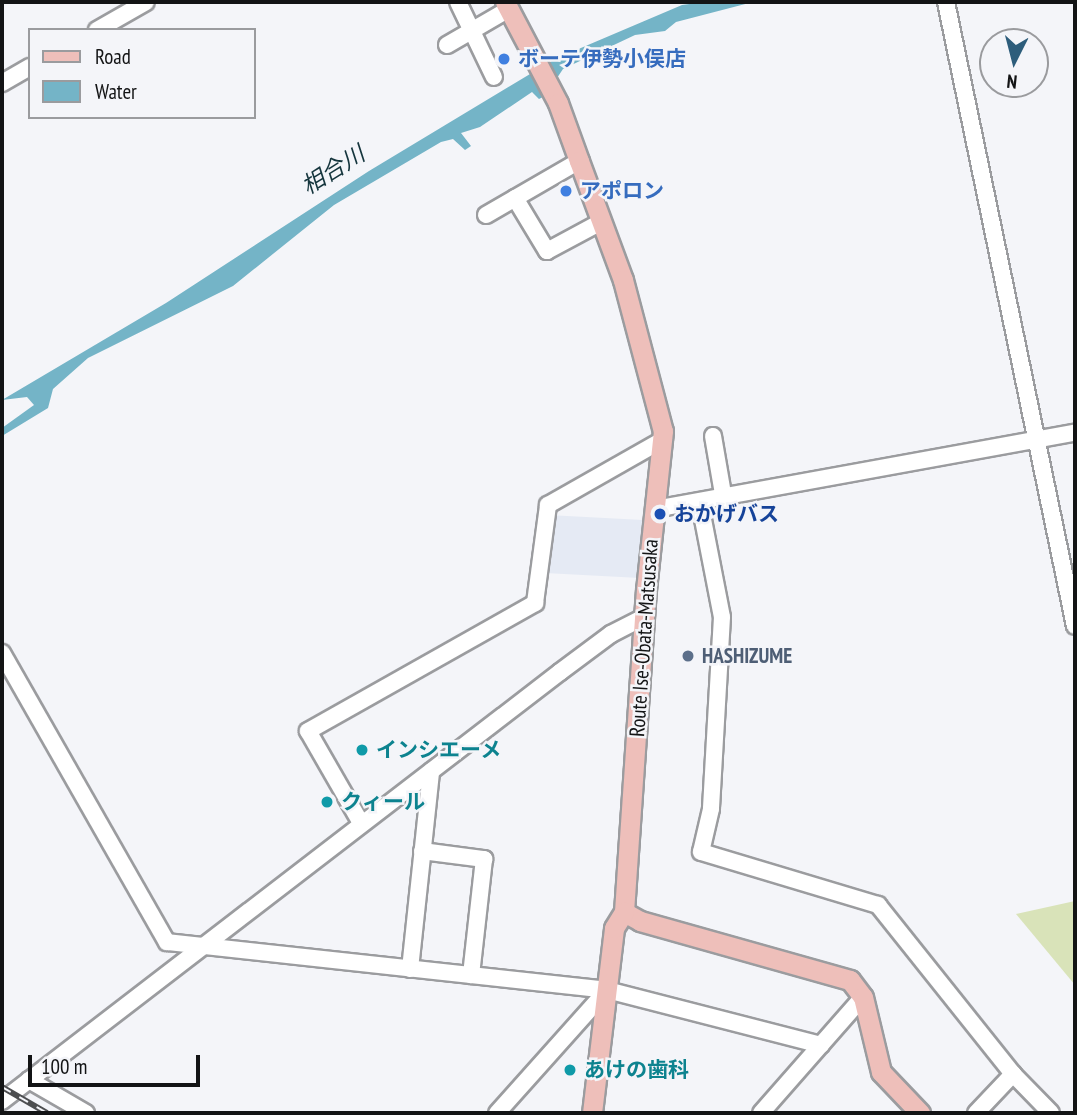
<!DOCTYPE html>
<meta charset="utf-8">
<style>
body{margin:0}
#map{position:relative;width:1077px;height:1115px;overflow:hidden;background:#f4f5f9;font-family:"PT Sans Narrow","Noto Sans JP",sans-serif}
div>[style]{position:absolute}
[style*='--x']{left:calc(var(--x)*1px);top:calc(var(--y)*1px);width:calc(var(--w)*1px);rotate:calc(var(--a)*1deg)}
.built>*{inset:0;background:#e5eaf4;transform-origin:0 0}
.green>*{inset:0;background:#d9e3b9}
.water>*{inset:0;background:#74b4c7}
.roads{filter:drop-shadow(2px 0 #9b9c9f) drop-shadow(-2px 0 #9b9c9f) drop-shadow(0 2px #9b9c9f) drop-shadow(0 -2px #9b9c9f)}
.minor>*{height:16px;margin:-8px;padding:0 8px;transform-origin:8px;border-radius:8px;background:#fff}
.major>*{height:19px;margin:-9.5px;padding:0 9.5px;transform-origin:9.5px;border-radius:9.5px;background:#eebfba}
.rail>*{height:6px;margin-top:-3px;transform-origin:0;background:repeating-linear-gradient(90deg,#f4f5f9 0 10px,#4d4e50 0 20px);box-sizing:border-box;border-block:2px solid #4d4e50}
.dots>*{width:19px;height:19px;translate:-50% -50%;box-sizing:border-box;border:4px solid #f4f5f9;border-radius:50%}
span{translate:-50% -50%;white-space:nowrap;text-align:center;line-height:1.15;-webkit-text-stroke:5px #f4f5f9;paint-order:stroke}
.shop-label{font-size:21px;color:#366cbe;font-weight:700}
.left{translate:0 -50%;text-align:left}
.transit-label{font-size:21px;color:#164399;font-weight:700}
.street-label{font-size:21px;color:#131415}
.service-label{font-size:21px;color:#4e5e75;font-weight:700}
.culture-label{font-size:21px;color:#0d838f;font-weight:700}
.water-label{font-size:23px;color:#15353d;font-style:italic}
.frame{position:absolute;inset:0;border:4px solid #131415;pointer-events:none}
.legend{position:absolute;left:28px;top:28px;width:228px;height:91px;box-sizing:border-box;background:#f4f5f9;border:2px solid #9a9b9e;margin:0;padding:9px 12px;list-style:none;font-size:21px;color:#131415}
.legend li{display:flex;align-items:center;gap:14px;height:35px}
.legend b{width:35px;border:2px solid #9a9b9e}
.north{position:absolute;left:979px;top:28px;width:70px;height:70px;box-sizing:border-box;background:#f4f5f9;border:2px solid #9a9b9e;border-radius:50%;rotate:186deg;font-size:19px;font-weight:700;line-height:28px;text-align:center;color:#131415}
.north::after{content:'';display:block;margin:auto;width:24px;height:32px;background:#2d5d7b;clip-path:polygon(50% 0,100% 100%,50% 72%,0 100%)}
.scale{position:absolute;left:28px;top:1055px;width:172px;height:32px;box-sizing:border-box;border:4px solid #131415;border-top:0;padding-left:9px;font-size:21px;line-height:24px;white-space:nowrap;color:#131415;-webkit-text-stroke:5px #f4f5f9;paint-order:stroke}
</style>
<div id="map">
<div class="built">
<div style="left:548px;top:515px;width:95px;height:58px;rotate:3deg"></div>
</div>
<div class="green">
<div style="clip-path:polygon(1075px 901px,1075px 985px,1016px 914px)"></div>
</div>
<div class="water">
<div style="clip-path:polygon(704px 2px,753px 2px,676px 22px,665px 31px,635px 35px,563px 69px,545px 96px,539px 99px,532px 92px,480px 127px,461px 133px,471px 146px,465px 150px,453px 139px,441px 142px,334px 205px,233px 286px,88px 358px,53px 389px,48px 408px,2px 436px,2px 428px,34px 405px,27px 397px,2px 400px,166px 303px,369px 171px,555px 59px,682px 5px)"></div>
</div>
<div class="roads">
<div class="minor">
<div style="--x:458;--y:2;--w:83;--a:64.4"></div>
<div style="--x:946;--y:2;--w:637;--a:78.32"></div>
<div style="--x:97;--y:30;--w:56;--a:-29.7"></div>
<div style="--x:447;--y:45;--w:72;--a:-30.1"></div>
<div style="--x:2;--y:83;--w:32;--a:-30"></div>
<div style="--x:515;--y:198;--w:62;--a:58.9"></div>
<div style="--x:547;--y:251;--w:61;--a:-28.2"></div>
<div style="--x:486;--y:215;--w:108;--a:-30.1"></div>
<div style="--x:713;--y:436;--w:65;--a:80.2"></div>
<div style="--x:700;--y:504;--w:115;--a:79"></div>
<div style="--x:722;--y:617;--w:192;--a:93.3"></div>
<div style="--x:711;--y:809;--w:44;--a:103.1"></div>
<div style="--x:701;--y:852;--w:185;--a:16.7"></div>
<div style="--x:878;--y:905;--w:216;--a:51.4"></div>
<div style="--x:1013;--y:1074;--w:54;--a:45.7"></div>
<div style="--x:655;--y:509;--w:427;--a:-10.3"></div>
<div style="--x:2;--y:653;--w:333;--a:60.3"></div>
<div style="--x:167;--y:942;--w:443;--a:6.2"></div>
<div style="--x:607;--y:990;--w:221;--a:14.4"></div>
<div style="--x:361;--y:823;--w:106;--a:-119.9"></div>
<div style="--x:308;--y:731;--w:261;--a:-29.4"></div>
<div style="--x:535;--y:603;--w:99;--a:-82.4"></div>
<div style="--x:548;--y:505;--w:133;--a:-29.6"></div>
<div style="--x:422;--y:851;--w:63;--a:7.4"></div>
<div style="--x:484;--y:859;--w:117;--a:96.4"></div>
<div style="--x:410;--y:969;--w:199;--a:-83.9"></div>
<div style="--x:29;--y:1080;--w:66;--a:30.1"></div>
<div style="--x:2;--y:1101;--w:704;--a:-37.55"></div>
<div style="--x:560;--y:672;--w:64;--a:-36.7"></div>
<div style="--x:611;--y:634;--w:37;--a:-27"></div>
<div style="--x:497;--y:1113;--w:165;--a:-48.2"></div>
<div style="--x:761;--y:1113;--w:154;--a:-48.7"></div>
<div style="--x:976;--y:1113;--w:54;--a:-46.5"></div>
</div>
<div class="major">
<div style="--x:505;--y:2;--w:114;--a:62.3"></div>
<div style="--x:558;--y:103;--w:62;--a:70.1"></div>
<div style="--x:579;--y:161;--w:127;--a:69.7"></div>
<div style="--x:623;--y:280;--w:156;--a:75.2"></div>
<div style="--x:663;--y:431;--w:159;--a:96.1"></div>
<div style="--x:646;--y:589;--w:324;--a:93.9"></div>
<div style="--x:624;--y:912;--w:18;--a:29"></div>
<div style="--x:640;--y:921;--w:218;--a:15.7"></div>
<div style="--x:850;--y:980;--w:21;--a:53"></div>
<div style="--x:863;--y:997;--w:77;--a:76.5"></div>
<div style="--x:881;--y:1072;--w:57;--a:46.4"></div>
<div style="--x:592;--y:1113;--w:186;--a:-83.2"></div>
<div style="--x:614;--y:928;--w:19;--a:-58"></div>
</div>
</div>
<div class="rail">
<div style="--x:2;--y:1087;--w:52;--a:30"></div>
</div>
<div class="dots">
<div style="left:504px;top:59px;background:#3f7fe0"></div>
<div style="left:566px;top:191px;background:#3f7fe0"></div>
<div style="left:660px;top:514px;background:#1a4fb4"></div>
<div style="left:688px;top:656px;background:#5c6f8a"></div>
<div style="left:362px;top:750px;background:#0f9aa8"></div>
<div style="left:327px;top:802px;background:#0f9aa8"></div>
<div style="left:570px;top:1070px;background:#0f9aa8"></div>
</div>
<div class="shop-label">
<span class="left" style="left:518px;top:59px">ボーテ伊勢小俣店</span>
<span class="left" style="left:580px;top:191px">アポロン</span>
</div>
<div class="transit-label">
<span class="left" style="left:674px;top:514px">おかげバス</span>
</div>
<div class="street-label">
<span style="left:644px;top:638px;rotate:-86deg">Route Ise-Obata-Matsusaka</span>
</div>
<div class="service-label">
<span class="left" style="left:702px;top:656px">HASHIZUME</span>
</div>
<div class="culture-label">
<span class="left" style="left:376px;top:750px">インシエーメ</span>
<span class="left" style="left:341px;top:802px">クィール</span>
<span class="left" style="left:584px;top:1070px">あけの歯科</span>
</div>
<div class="water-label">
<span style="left:333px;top:170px;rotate:-32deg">相合川</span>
</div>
<div class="frame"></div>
<ul class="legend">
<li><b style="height:9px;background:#eebfba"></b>Road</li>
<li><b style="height:19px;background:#74b4c7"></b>Water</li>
</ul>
<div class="north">N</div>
<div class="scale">100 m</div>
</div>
